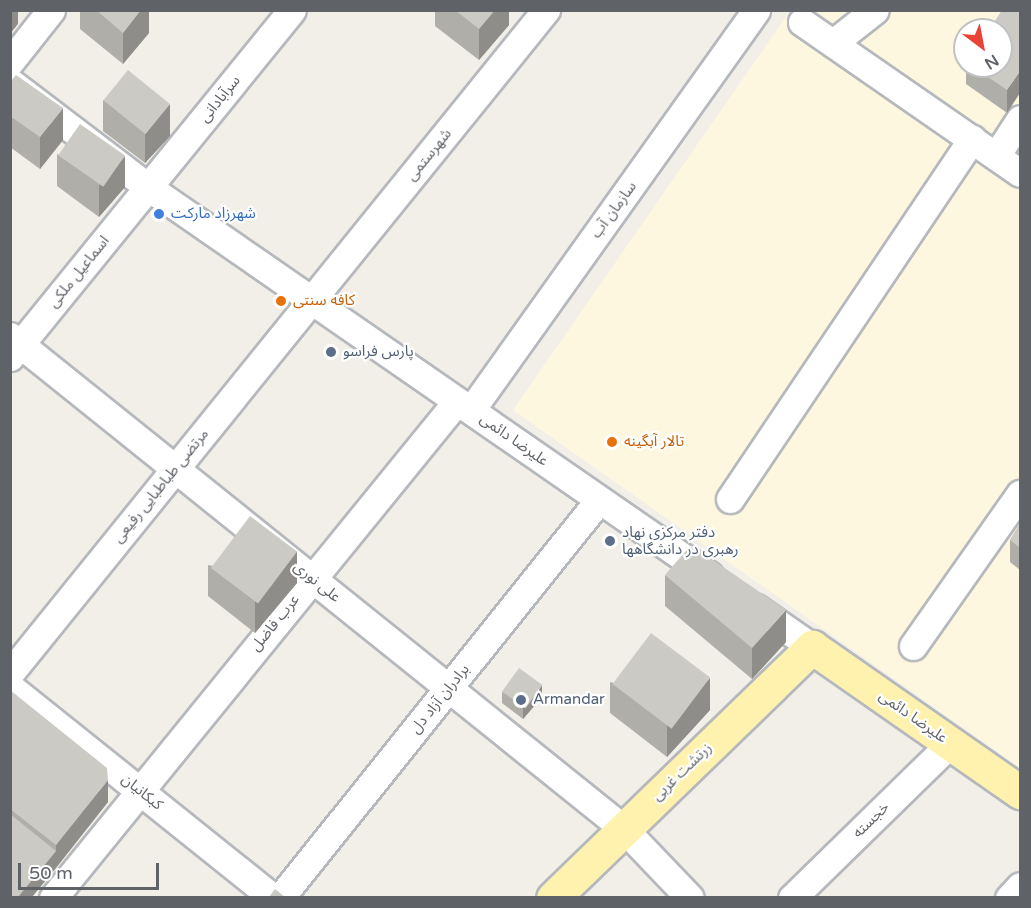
<!DOCTYPE html>
<meta charset="utf-8">
<style>
body{margin:0}
#map{position:relative;width:1031px;height:908px;overflow:hidden;background:#f1efe8;font-family:"Varela Round","Noto Sans Arabic",sans-serif}
div>[style]{position:absolute}
[style*='--x']{left:calc(var(--x)*1px);top:calc(var(--y)*1px);width:calc(var(--w)*1px);rotate:calc(var(--a)*1deg)}
.commercial>*{inset:0;background:#fef7e0}
.roads{filter:drop-shadow(2px 0 #b5b8bc) drop-shadow(-2px 0 #b5b8bc) drop-shadow(0 2px #b5b8bc) drop-shadow(0 -2px #b5b8bc)}
.minor>*{height:27px;margin:-13.5px;padding:0 13.5px;transform-origin:13.5px;border-radius:13.5px;background:#fff}
.major>*{height:33px;margin:-16.5px;padding:0 16.5px;transform-origin:16.5px;border-radius:16.5px;background:#fff2af}
.wall>*{inset:0;background:#afaea9}
.shaded-wall>*{inset:0;background:#8f8d8a}
.building>*{inset:0;background:#cccac5;transform-origin:0 0}
.dots>*{width:16px;height:16px;translate:-50% -50%;box-sizing:border-box;border:3px solid #fff;border-radius:50%}
span{translate:-50% -50%;white-space:nowrap;text-align:center;line-height:1.15;-webkit-text-stroke:4.5px #fff;paint-order:stroke}
.street-label{font-size:15px;color:#5f6368}
.shop-label{font-size:15px;color:#366cbe}
.left{translate:0 -50%;text-align:left}
.food-label{font-size:15px;color:#c56008}
.service-label{font-size:15px;color:#4e5e75}
.frame{position:absolute;inset:0;border:12px solid #5f6368;pointer-events:none}
.north{position:absolute;left:953px;top:18px;width:60px;height:60px;box-sizing:border-box;background:#fff;border:2px solid #bfc1c3;border-radius:50%;rotate:148deg;font-size:16px;font-weight:700;line-height:24px;text-align:center;color:#5f6368}
.north::after{content:'';display:block;margin:auto;width:21px;height:27px;background:#ea4335;clip-path:polygon(50% 0,100% 100%,50% 72%,0 100%)}
.scale{position:absolute;left:18px;top:863px;width:141px;height:27px;box-sizing:border-box;border:3px solid #5f6368;border-top:0;padding-left:8px;font-size:18px;line-height:21px;white-space:nowrap;color:#5f6368;-webkit-text-stroke:4px #fff;paint-order:stroke}
</style>
<div id="map">
<div class="commercial">
<div style="clip-path:polygon(evenodd,790px 11px,1020px 11px,1020px 768px,513px 410px,790px 11px,965px 30px,1001px 30px,1001px 66px,965px 66px,965px 30px)"></div>
</div>
<div class="roads">
<div class="minor">
<div style="--x:802;--y:22;--w:265;--a:34.7"></div>
<div style="--x:833;--y:43;--w:53;--a:-38.2"></div>
<div style="--x:10;--y:62;--w:66;--a:-51.7"></div>
<div style="--x:10;--y:82;--w:173;--a:37.3"></div>
<div style="--x:148;--y:187;--w:683;--a:34.69"></div>
<div style="--x:996;--y:156;--w:44;--a:-57"></div>
<div style="--x:10;--y:336;--w:787;--a:38.76"></div>
<div style="--x:624;--y:829;--w:95;--a:46.3"></div>
<div style="--x:10;--y:357;--w:447;--a:-50.9"></div>
<div style="--x:471;--y:410;--w:491;--a:-54.5"></div>
<div style="--x:730;--y:499;--w:434;--a:-56.1"></div>
<div style="--x:756;--y:608;--w:68;--a:34.9"></div>
<div style="--x:913;--y:646;--w:186;--a:-54.9"></div>
<div style="--x:10;--y:673;--w:853;--a:-51.05"></div>
<div style="--x:10;--y:687;--w:337;--a:38.7"></div>
<div style="--x:53;--y:898;--w:640;--a:-50.89"></div>
<div style="--x:280;--y:898;--w:510;--a:-51.29"></div>
<div style="--x:792;--y:898;--w:222;--a:-44.3"></div>
<div style="--x:1009;--y:898;--w:16;--a:-47"></div>
</div>
<div class="major">
<div style="--x:553;--y:898;--w:361;--a:-44.1"></div>
<div style="--x:812;--y:647;--w:254;--a:34.9"></div>
</div>
</div>
<div class="wall">
<div style="clip-path:polygon(80px 10px,149px 10px,149px 33px,123px 64px,80px 29px)"></div>
<div style="clip-path:polygon(435px 10px,509px 10px,509px 25px,479px 60px,435px 26px)"></div>
<div style="clip-path:polygon(1020px 10px,1007px 113px,966px 84px,966px 66px,1001px 66px)"></div>
<div style="clip-path:polygon(10px 82px,63px 140px,40px 169px,10px 147px)"></div>
<div style="clip-path:polygon(103px 100px,170px 136px,145px 163px,103px 131px)"></div>
<div style="clip-path:polygon(57px 154px,125px 187px,99px 217px,57px 186px)"></div>
<div style="clip-path:polygon(1020px 524px,1020px 570px,1010px 562px,1010px 540px)"></div>
<div style="clip-path:polygon(208px 565px,297px 583px,255px 633px,208px 596px)"></div>
<div style="clip-path:polygon(665px 575px,786px 642px,752px 679px,665px 606px)"></div>
<div style="clip-path:polygon(610px 682px,710px 710px,667px 757px,610px 713px)"></div>
<div style="clip-path:polygon(10px 690px,108px 802px,32px 897px,10px 897px)"></div>
<div style="clip-path:polygon(502px 692px,542px 697px,523px 719px,502px 703px)"></div>
</div>
<div class="shaded-wall">
<div style="clip-path:polygon(10px 10px,18px 10px,18px 24px,10px 34px)"></div>
<div style="clip-path:polygon(141px 10px,149px 10px,149px 33px,123px 64px,123px 33px)"></div>
<div style="clip-path:polygon(495px 10px,509px 10px,509px 25px,479px 60px,479px 29px)"></div>
<div style="clip-path:polygon(1020px 71px,1020px 93px,1007px 113px,1007px 90px)"></div>
<div style="clip-path:polygon(170px 104px,170px 136px,145px 163px,145px 132px)"></div>
<div style="clip-path:polygon(63px 108px,63px 140px,40px 169px,40px 137px)"></div>
<div style="clip-path:polygon(125px 156px,125px 187px,99px 217px,99px 186px)"></div>
<div style="clip-path:polygon(297px 551px,297px 583px,255px 633px,255px 602px)"></div>
<div style="clip-path:polygon(786px 610px,786px 642px,752px 679px,752px 648px)"></div>
<div style="clip-path:polygon(710px 678px,710px 710px,667px 757px,667px 726px)"></div>
<div style="clip-path:polygon(542px 685px,542px 697px,523px 719px,523px 707px)"></div>
<div style="clip-path:polygon(108px 780px,108px 802px,56px 868px,56px 845px)"></div>
<div style="clip-path:polygon(56px 851px,56px 868px,32px 897px,18px 897px)"></div>
</div>
<div class="building">
<div style="clip-path:polygon(96px 10px,141px 10px,123px 33px)"></div>
<div style="clip-path:polygon(455px 10px,495px 10px,479px 29px)"></div>
<div style="clip-path:polygon(1002px 10px,1020px 10px,1020px 71px,1007px 90px,972px 66px,1001px 66px,1001px 30px,989px 30px)"></div>
<div style="left:128px;top:70px;width:54px;height:39px;rotate:39deg"></div>
<div style="clip-path:polygon(16px 75px,63px 108px,40px 137px,10px 116px,10px 82px)"></div>
<div style="left:80px;top:124px;width:55px;height:38px;rotate:35deg"></div>
<div style="left:250px;top:516px;width:59px;height:65px;rotate:37deg"></div>
<div style="clip-path:polygon(1020px 524px,1020px 548px,1010px 540px)"></div>
<div style="clip-path:polygon(691px 545px,786px 610px,752px 648px,665px 575px)"></div>
<div style="left:651px;top:633px;width:74px;height:64px;rotate:37deg"></div>
<div style="left:519px;top:668px;width:29px;height:29px;rotate:36deg"></div>
<div style="clip-path:polygon(10px 690px,107px 768px,108px 780px,56px 845px,10px 809px)"></div>
<div style="clip-path:polygon(10px 814px,56px 851px,18px 897px,10px 897px)"></div>
<div style="clip-path:polygon(275px 889px,285px 897px,269px 897px)"></div>
</div>
<div class="dots">
<div style="left:159px;top:214px;background:#3f7fe0"></div>
<div style="left:281px;top:301px;background:#e8710a"></div>
<div style="left:331px;top:352px;background:#5c6f8a"></div>
<div style="left:612px;top:442px;background:#e8710a"></div>
<div style="left:610px;top:541px;background:#5c6f8a"></div>
<div style="left:521px;top:700px;background:#5c6f8a"></div>
</div>
<div class="street-label">
<span style="left:220px;top:99px;rotate:-51deg">سرآبادانی</span>
<span style="left:429px;top:155px;rotate:-51deg">شهرستمی</span>
<span style="left:614px;top:210px;rotate:-54deg">سازمان آب</span>
<span style="left:79px;top:272px;rotate:-51deg">اسماعیل ملکی</span>
<span style="left:514px;top:440px;rotate:35deg">علیرضا دائمی</span>
<span style="left:161px;top:486px;rotate:-51deg">مرتضی طباطبایی رفیعی</span>
<span style="left:317px;top:582px;rotate:39deg">علی نوری</span>
<span style="left:275px;top:623px;rotate:-51deg">عرب فاضل</span>
<span style="left:440px;top:699px;rotate:-51deg">برادران آزاد دل</span>
<span style="left:913px;top:717px;rotate:35deg">علیرضا دائمی</span>
<span style="left:682px;top:772px;rotate:-44deg">زرتشت غربی</span>
<span style="left:142px;top:792px;rotate:39deg">کبکانیان</span>
<span style="left:871px;top:820px;rotate:-44deg">خجسته</span>
</div>
<div class="shop-label">
<span class="left" style="left:171px;top:214px">شهرزاد مارکت</span>
</div>
<div class="food-label">
<span class="left" style="left:293px;top:301px">کافه سنتی</span>
<span class="left" style="left:624px;top:442px">تالار آبگینه</span>
</div>
<div class="service-label">
<span class="left" style="left:343px;top:352px">پارس فراسو</span>
<span class="left" style="left:622px;top:541px">دفتر مرکزی نهاد<br>رهبری در دانشگاهها</span>
<span class="left" style="left:533px;top:700px">Armandar</span>
</div>
<div class="frame"></div>
<div class="north">N</div>
<div class="scale">50 m</div>
</div>
